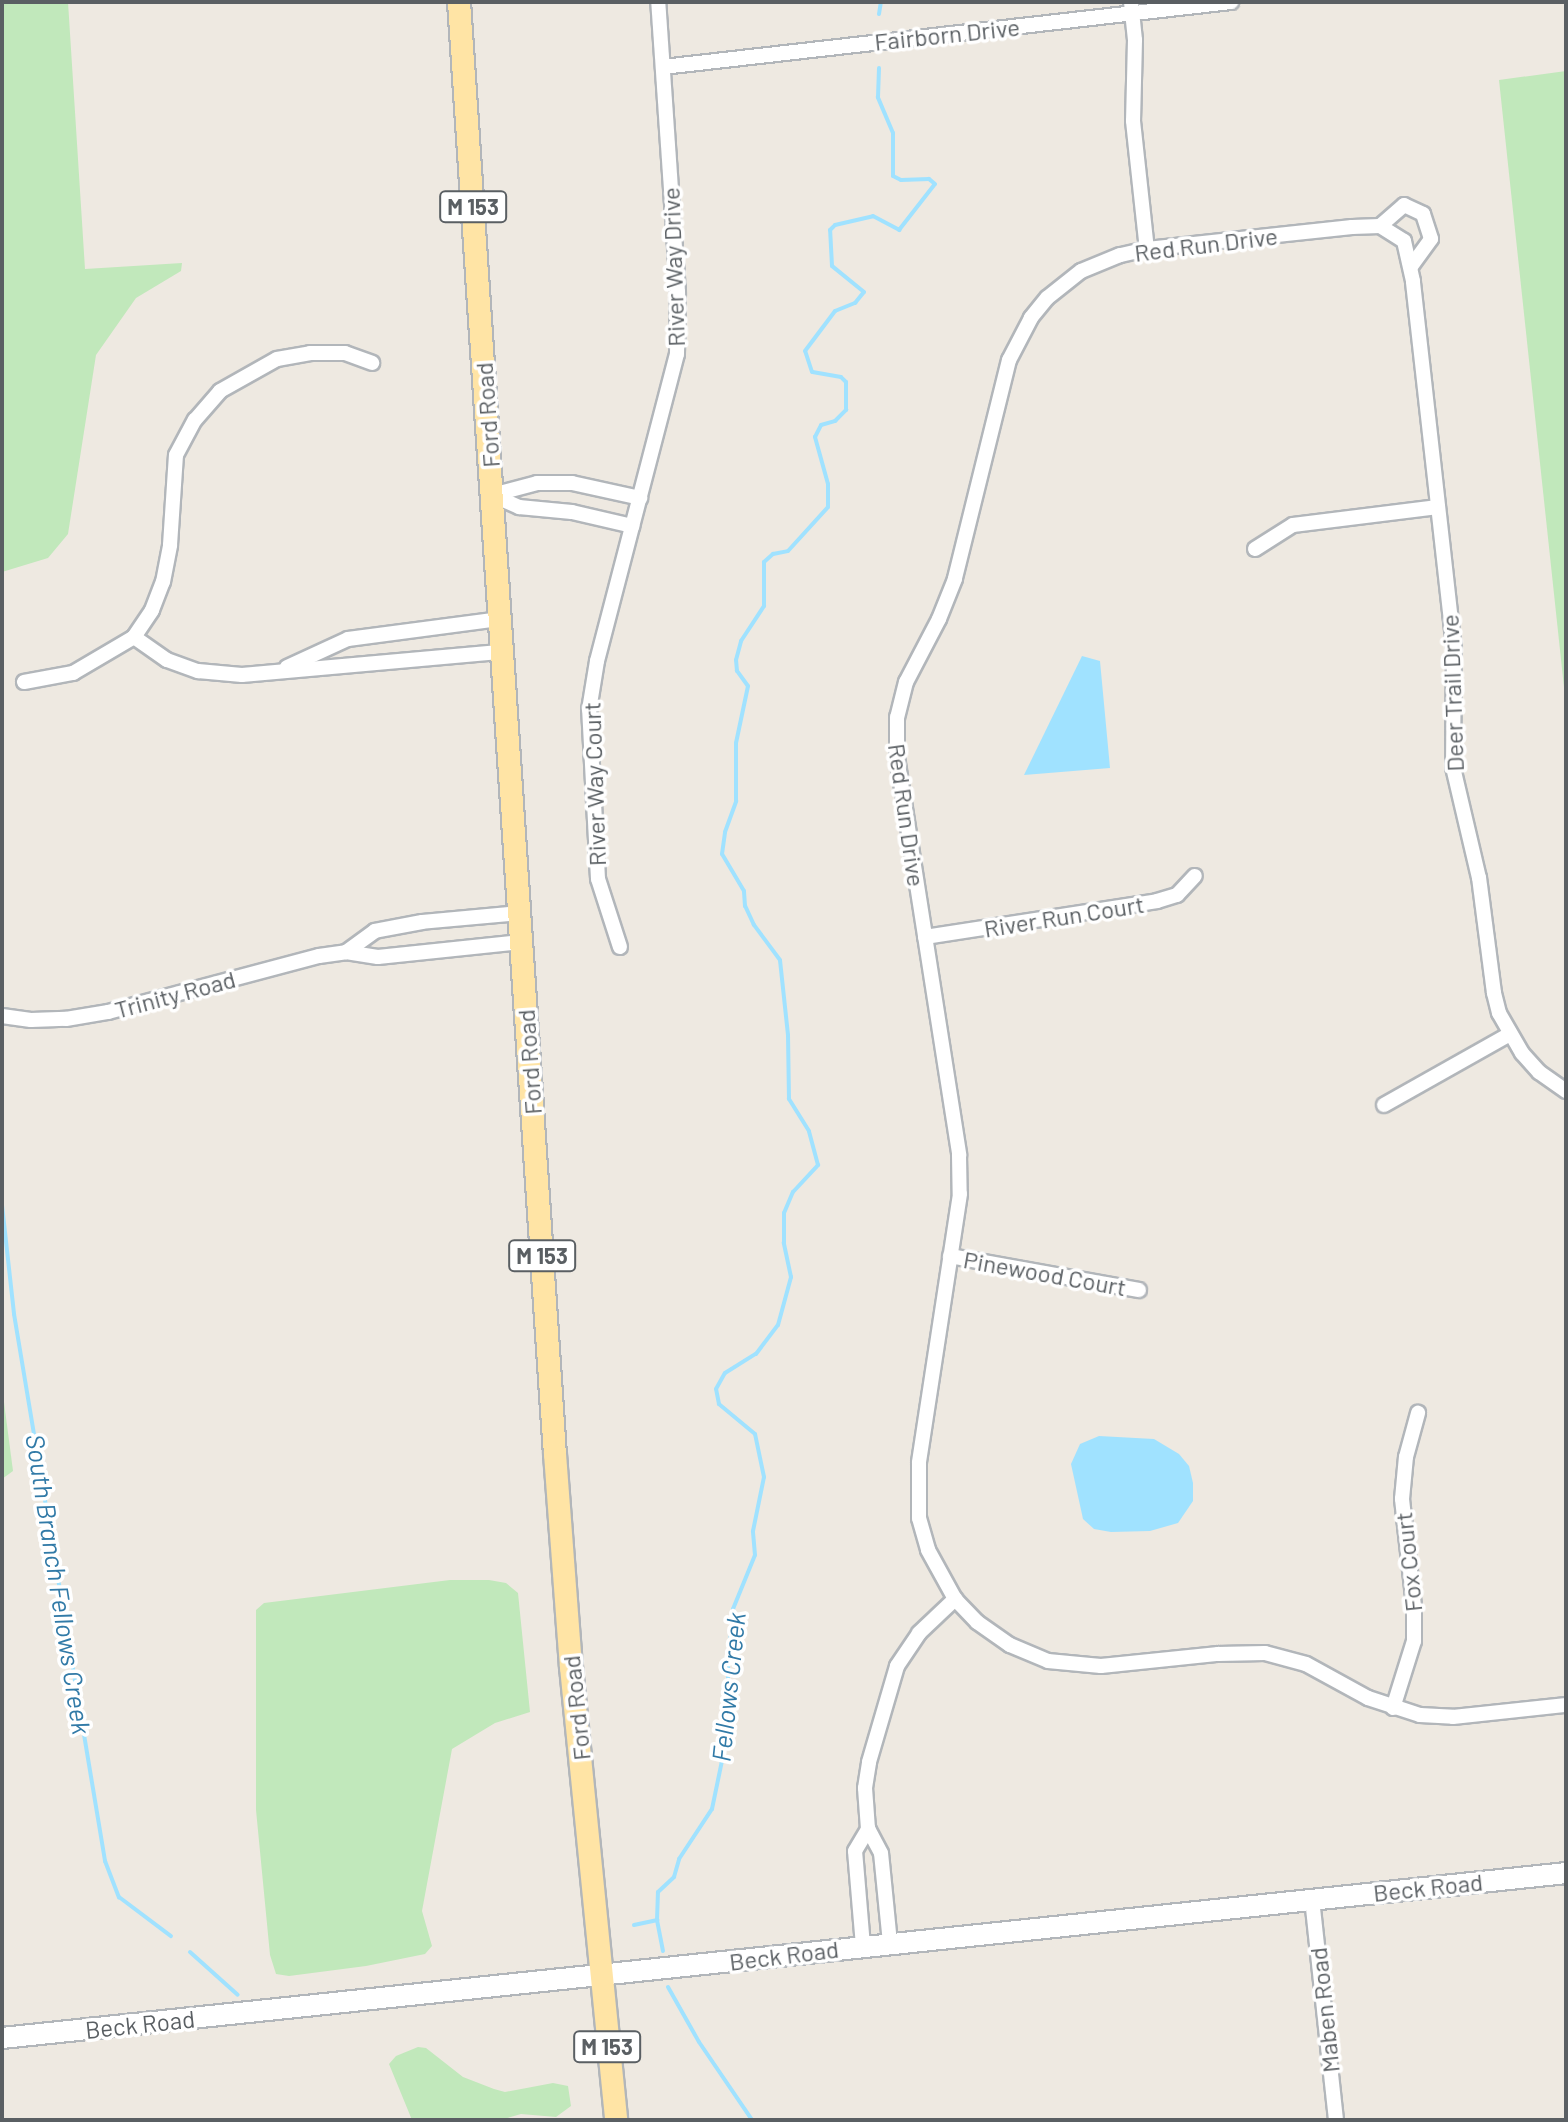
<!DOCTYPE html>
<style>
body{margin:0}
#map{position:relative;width:1568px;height:2122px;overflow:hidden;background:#eee9e1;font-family:Barlow,sans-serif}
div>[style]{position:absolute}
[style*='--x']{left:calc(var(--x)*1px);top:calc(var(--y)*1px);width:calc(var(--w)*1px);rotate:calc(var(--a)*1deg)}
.green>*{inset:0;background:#c1e8bb}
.water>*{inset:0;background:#a0e2ff}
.stream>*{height:4px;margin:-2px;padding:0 2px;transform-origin:2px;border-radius:2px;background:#a0e2ff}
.roads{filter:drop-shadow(2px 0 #b2b6ba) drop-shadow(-2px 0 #b2b6ba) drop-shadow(0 2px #b2b6ba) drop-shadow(0 -2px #b2b6ba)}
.street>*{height:14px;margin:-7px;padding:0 7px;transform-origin:7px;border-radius:7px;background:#fff}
.secondary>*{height:20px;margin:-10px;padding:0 10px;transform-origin:10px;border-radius:10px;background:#fff}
.primary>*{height:22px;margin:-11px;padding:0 11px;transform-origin:11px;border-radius:11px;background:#ffe4a5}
span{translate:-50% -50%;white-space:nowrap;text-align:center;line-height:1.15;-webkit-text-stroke:7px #fff;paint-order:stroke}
.shield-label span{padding:2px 6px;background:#fff;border:2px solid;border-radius:6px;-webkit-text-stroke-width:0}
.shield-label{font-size:22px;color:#5a5f63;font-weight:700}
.street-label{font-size:24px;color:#5a5f63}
.water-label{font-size:26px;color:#317aa7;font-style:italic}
.frame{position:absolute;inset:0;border:4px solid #5a5f63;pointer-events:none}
</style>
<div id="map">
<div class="green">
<div style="clip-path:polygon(2px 2px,68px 2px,85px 269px,182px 263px,181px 271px,136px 298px,96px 355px,68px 534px,48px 558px,2px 572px)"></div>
<div style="clip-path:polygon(1566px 71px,1566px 706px,1499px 80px)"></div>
<div style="clip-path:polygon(2px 1387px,13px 1471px,2px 1479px)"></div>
<div style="clip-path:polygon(450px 1580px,489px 1580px,506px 1583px,518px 1593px,530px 1712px,495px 1723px,452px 1749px,422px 1911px,432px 1946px,425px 1954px,366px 1966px,289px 1976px,276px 1974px,270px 1955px,256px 1810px,256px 1610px,264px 1603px)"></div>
<div style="clip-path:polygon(418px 2047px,426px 2048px,463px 2077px,494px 2089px,505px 2092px,553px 2083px,568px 2086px,571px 2106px,556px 2117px,521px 2114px,500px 2120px,412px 2120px,389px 2064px,396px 2056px)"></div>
</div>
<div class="water">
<div style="clip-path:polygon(1082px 656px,1100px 661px,1110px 768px,1024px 775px)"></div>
<div style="clip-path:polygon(1099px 1436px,1154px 1439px,1179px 1454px,1189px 1466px,1193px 1483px,1193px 1501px,1178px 1523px,1150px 1531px,1111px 1532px,1094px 1529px,1083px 1519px,1071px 1464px,1080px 1444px)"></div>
</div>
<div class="stream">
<div style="--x:879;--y:14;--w:12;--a:-81"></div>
<div style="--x:2;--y:1205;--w:110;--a:83.7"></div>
<div style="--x:14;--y:1314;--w:555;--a:80.55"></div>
<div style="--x:105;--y:1861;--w:39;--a:69"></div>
<div style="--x:119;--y:1897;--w:65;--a:36.9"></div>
<div style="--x:634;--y:1925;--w:24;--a:-12"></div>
<div style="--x:663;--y:1951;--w:32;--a:-101"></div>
<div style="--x:657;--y:1920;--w:28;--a:-88"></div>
<div style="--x:658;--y:1892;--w:22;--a:-43"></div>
<div style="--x:674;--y:1877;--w:19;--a:-74"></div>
<div style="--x:679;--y:1859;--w:60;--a:-56.6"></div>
<div style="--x:712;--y:1809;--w:79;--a:-78.3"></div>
<div style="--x:728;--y:1732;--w:68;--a:-90"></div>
<div style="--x:728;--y:1664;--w:55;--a:-84.8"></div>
<div style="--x:733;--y:1609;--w:58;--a:-67.8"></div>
<div style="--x:755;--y:1555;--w:24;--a:-95"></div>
<div style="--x:753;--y:1531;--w:55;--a:-78.5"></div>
<div style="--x:764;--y:1477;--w:44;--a:-101.8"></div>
<div style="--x:755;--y:1434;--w:47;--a:-140.2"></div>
<div style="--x:719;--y:1404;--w:15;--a:-101"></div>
<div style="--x:716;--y:1389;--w:18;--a:-61"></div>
<div style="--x:725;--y:1373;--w:36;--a:-32"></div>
<div style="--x:756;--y:1354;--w:36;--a:-53"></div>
<div style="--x:778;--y:1325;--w:50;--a:-74.8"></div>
<div style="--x:791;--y:1277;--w:35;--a:-102"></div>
<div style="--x:784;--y:1243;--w:30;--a:-90"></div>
<div style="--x:784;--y:1213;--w:23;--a:-67"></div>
<div style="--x:793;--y:1192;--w:37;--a:-47"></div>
<div style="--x:818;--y:1165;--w:35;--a:-105"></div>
<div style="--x:809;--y:1131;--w:38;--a:-122"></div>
<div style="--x:789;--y:1099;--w:64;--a:-90.9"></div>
<div style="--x:788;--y:1035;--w:75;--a:-96.1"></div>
<div style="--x:780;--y:960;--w:44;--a:-126.6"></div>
<div style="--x:754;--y:925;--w:21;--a:-115"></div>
<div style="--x:745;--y:906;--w:15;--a:-94"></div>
<div style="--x:744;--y:891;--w:43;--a:-120.7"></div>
<div style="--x:722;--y:854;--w:22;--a:-82"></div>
<div style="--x:725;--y:832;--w:33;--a:-70"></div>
<div style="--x:736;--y:801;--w:58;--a:-90"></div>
<div style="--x:736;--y:743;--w:58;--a:-78.1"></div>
<div style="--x:748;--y:686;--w:19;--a:-126"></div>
<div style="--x:737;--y:671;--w:11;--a:-95"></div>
<div style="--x:736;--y:660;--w:20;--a:-75"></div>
<div style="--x:741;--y:641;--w:42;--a:-56.7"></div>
<div style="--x:764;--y:606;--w:44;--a:-90"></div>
<div style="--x:764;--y:562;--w:12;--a:-42"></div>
<div style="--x:773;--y:554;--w:15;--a:-11"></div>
<div style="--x:788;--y:551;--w:59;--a:-47.7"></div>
<div style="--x:828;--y:507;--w:23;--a:-90"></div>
<div style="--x:828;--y:484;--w:49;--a:-105.5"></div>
<div style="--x:815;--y:437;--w:13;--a:-63"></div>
<div style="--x:821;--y:425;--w:15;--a:-16"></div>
<div style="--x:835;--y:421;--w:16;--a:-45"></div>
<div style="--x:846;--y:410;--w:28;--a:-90"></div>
<div style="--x:846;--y:382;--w:7;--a:-135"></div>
<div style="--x:841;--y:377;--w:29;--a:-170"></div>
<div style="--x:812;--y:372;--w:22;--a:-108"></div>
<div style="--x:805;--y:351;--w:50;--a:-53.1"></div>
<div style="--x:835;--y:311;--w:22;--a:-22"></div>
<div style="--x:855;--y:303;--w:14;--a:-51"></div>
<div style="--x:864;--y:292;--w:41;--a:-140.9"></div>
<div style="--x:832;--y:266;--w:36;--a:-93"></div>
<div style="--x:830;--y:230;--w:7;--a:-45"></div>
<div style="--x:835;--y:225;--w:39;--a:-13"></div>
<div style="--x:873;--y:216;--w:30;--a:28"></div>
<div style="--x:899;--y:230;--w:58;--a:-52"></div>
<div style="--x:935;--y:184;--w:8;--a:-140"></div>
<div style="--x:929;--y:179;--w:28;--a:178"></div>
<div style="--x:901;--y:180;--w:9;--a:-153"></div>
<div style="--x:893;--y:176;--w:43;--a:-90"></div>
<div style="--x:893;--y:133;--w:39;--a:-113"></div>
<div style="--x:878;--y:97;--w:29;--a:-88"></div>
<div style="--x:190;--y:1952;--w:64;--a:41.9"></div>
<div style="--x:668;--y:1987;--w:63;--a:60.6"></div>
<div style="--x:699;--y:2042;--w:94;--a:55.8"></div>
</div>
<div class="roads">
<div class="street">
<div style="--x:1131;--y:2;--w:38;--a:84"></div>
<div style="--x:1135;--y:40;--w:81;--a:91.4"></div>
<div style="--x:1133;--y:121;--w:129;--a:83.8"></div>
<div style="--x:663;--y:67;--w:572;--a:-6.53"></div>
<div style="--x:1380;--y:226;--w:32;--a:-41"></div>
<div style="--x:1404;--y:205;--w:21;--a:25"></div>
<div style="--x:1423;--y:214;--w:26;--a:72"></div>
<div style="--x:1431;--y:239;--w:34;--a:126"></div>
<div style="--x:492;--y:495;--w:47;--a:-14.9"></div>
<div style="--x:537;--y:483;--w:35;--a:0"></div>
<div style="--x:572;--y:483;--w:70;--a:12.4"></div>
<div style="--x:492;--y:495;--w:30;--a:24"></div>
<div style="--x:519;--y:507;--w:53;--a:5.4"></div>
<div style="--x:572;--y:512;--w:62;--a:13.1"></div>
<div style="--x:1255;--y:549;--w:45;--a:-32.3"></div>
<div style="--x:1293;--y:525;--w:146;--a:-7.1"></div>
<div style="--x:134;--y:637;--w:40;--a:34.9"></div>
<div style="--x:167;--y:660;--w:33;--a:20"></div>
<div style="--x:198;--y:671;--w:44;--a:5.2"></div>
<div style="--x:242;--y:675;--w:261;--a:-5.1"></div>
<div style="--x:287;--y:667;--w:67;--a:-24.7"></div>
<div style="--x:348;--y:639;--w:152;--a:-7.5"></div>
<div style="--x:24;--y:682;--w:50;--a:-10.4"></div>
<div style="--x:73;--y:673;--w:71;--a:-30.5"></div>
<div style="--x:134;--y:637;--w:32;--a:-56"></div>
<div style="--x:152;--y:610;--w:30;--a:-69"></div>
<div style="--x:163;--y:582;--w:38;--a:-79"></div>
<div style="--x:170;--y:545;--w:90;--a:-86.2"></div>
<div style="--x:176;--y:455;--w:40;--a:-62"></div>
<div style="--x:195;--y:420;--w:38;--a:-49"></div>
<div style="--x:220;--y:391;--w:65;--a:-29.3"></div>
<div style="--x:277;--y:359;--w:34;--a:-10"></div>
<div style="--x:310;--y:353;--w:35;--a:0"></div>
<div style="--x:345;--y:353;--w:29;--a:20"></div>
<div style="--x:520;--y:913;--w:98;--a:174.8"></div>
<div style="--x:422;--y:922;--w:48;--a:169.2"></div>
<div style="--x:375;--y:931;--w:36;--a:144"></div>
<div style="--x:346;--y:952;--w:32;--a:9"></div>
<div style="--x:378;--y:957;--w:144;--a:-6"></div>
<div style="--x:925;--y:937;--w:235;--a:-8.8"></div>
<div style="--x:1157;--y:901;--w:21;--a:-17"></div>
<div style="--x:1177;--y:895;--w:26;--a:-47"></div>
<div style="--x:620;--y:947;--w:71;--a:-107.9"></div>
<div style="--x:598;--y:879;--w:169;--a:-93"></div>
<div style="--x:589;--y:710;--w:50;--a:-80.7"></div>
<div style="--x:597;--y:661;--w:317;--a:-75.4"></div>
<div style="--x:677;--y:354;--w:62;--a:-89.1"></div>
<div style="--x:678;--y:292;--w:291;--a:-93.9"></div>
<div style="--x:2;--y:1016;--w:29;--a:8"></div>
<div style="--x:31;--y:1020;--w:35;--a:-2"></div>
<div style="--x:66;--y:1019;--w:43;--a:-9.5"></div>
<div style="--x:108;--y:1012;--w:218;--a:-14.9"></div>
<div style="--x:319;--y:956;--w:27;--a:-8"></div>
<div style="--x:1566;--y:1091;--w:33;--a:-145"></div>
<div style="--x:1539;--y:1072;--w:25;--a:-132"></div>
<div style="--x:1522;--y:1053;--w:46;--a:-119.9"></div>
<div style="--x:1499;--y:1013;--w:21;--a:-104"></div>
<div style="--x:1494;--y:993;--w:116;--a:-97.4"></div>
<div style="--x:1479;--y:878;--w:114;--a:-103.2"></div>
<div style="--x:1453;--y:767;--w:119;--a:-89.5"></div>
<div style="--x:1454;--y:648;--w:369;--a:-96.4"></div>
<div style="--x:1413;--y:281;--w:41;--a:-102.7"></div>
<div style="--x:1404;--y:241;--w:28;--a:-148"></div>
<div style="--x:1380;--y:226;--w:28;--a:178"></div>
<div style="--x:1352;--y:227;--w:206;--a:173.9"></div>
<div style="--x:1147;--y:249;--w:28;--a:167"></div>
<div style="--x:1120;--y:255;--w:42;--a:157.7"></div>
<div style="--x:1081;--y:271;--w:43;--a:141.5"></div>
<div style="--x:1047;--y:298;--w:26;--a:129"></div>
<div style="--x:1031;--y:318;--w:47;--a:117.6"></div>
<div style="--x:1009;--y:360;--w:226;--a:103.9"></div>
<div style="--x:955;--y:579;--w:43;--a:111.8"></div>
<div style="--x:939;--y:619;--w:71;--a:117.6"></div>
<div style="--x:906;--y:682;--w:36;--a:104"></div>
<div style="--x:897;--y:717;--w:40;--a:90"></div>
<div style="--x:897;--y:757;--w:403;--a:81.1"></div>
<div style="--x:959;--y:1155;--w:39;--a:89"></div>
<div style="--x:960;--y:1194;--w:272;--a:98.7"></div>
<div style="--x:919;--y:1463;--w:55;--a:90"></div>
<div style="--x:919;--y:1518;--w:33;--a:74"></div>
<div style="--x:928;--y:1550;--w:56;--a:61.1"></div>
<div style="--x:955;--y:1599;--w:32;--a:46"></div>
<div style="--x:977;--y:1622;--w:40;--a:34.9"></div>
<div style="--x:1010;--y:1645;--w:41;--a:22.8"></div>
<div style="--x:1048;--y:1661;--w:53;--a:5.4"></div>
<div style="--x:1101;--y:1666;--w:118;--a:-5.9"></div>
<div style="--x:1218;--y:1654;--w:47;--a:-1.2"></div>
<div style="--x:1265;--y:1653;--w:42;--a:15"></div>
<div style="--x:1306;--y:1664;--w:71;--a:28.7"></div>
<div style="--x:1368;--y:1698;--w:55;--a:18.1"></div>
<div style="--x:1420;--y:1715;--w:33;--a:3"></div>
<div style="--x:1453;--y:1717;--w:114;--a:-6.1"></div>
<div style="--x:1384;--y:1105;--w:145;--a:-29.4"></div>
<div style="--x:950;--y:1256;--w:192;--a:10.2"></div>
<div style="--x:1393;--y:1708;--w:70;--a:-72.6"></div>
<div style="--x:1414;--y:1641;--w:35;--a:-90"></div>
<div style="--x:1414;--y:1606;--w:108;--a:-96.4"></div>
<div style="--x:1402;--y:1499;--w:42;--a:-84.6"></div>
<div style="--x:1406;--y:1457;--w:46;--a:-74.7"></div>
<div style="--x:1312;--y:1899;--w:222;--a:83.8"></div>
<div style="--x:890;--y:1943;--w:90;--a:-95.7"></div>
<div style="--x:881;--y:1853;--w:27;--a:-118"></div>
<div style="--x:868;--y:1829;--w:41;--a:-94.2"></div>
<div style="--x:865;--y:1788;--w:26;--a:-81"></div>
<div style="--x:869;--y:1762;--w:100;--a:-73.7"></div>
<div style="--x:897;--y:1666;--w:40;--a:-56"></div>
<div style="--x:919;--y:1633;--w:50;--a:-43.4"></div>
<div style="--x:863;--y:1946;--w:95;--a:-94.8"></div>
<div style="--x:855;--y:1851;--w:26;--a:-59"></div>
</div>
<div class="secondary">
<div style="--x:2;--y:2038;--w:1573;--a:-6.02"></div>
</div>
<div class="primary">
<div style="--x:459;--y:2;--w:1455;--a:86.22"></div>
<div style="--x:555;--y:1454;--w:214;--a:85.7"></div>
<div style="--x:571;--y:1667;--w:455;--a:84.3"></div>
</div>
</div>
<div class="shield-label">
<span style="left:473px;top:207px">M 153</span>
<span style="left:542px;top:1256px">M 153</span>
<span style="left:607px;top:2047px">M 153</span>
</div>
<div class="street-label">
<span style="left:947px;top:34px;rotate:-6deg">Fairborn Drive</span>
<span style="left:1206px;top:244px;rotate:-7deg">Red Run Drive</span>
<span style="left:673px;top:267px;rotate:-92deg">River Way Drive</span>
<span style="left:487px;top:415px;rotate:-94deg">Ford Road</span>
<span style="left:1452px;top:693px;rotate:-92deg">Deer Trail Drive</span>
<span style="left:594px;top:784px;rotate:-92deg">River Way Court</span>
<span style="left:907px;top:815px;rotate:82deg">Red Run Drive</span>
<span style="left:1064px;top:916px;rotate:-9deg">River Run Court</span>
<span style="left:175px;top:994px;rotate:-15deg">Trinity Road</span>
<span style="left:529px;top:1062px;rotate:-94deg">Ford Road</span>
<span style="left:1045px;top:1273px;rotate:10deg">Pinewood Court</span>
<span style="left:1408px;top:1562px;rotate:-96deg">Fox Court</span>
<span style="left:576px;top:1708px;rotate:-96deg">Ford Road</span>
<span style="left:1428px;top:1887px;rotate:-6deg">Beck Road</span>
<span style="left:784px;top:1955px;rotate:-7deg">Beck Road</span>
<span style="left:1324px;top:2010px;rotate:-96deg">Maben Road</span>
<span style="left:140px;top:2024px;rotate:-6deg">Beck Road</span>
</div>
<div class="water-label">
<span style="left:59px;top:1584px;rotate:81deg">South Branch Fellows Creek</span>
<span style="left:728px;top:1687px;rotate:-84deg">Fellows Creek</span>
</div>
<div class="frame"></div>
</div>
